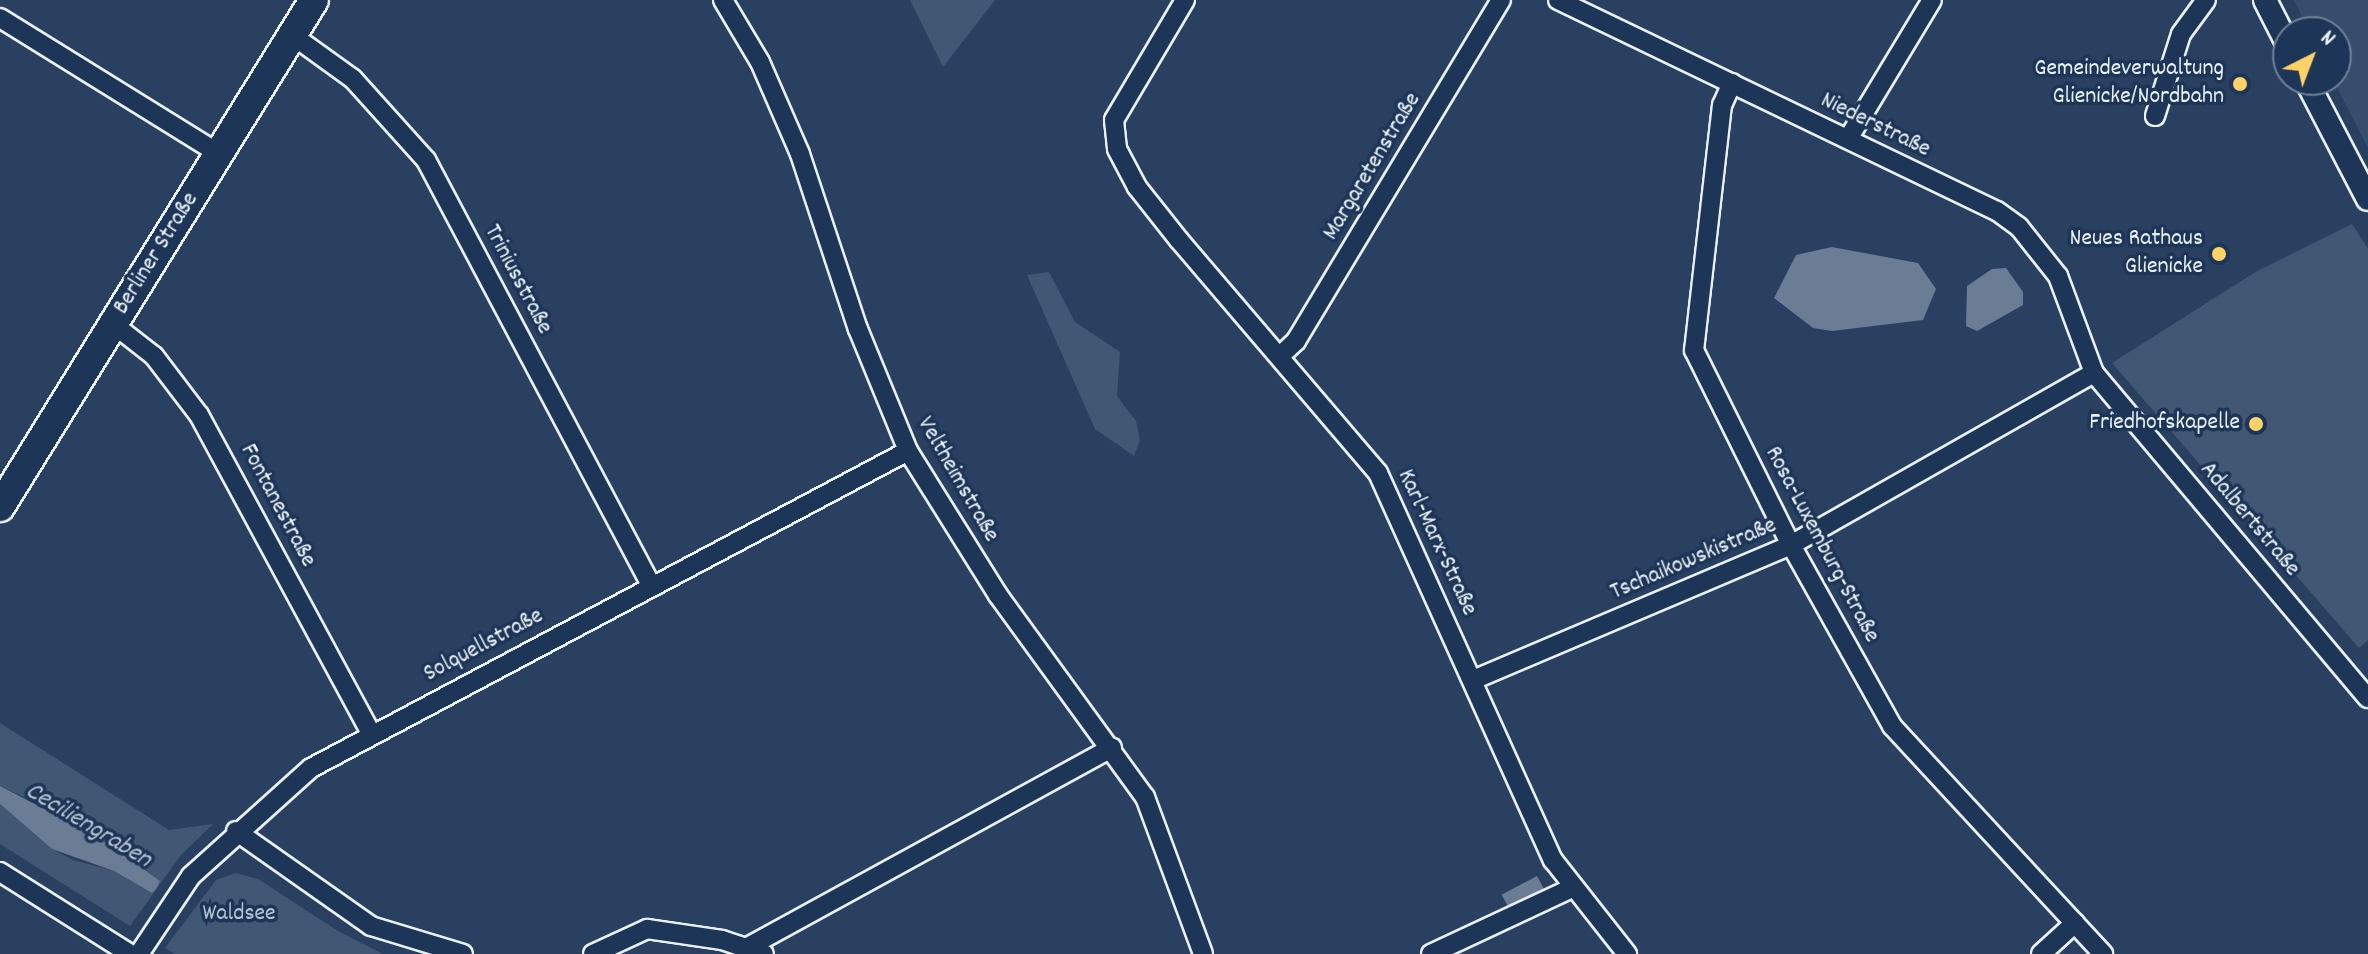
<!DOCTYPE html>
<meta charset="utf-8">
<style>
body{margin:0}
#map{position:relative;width:2368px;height:954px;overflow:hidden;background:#294061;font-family:Dekko,sans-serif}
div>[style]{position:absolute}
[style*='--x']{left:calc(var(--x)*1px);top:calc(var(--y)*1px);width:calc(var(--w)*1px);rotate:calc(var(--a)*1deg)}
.built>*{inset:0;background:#364d6b}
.green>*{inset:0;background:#415774}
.water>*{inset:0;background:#6b7c95;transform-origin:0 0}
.roads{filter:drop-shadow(2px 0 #e8f1f8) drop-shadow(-2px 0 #e8f1f8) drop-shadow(0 2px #e8f1f8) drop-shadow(0 -2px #e8f1f8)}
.minor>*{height:18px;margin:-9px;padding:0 9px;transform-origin:9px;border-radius:9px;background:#1d3557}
.tertiary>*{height:22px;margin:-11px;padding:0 11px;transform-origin:11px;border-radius:11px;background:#1d3557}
.primary>*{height:28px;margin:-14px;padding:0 14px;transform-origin:14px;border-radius:14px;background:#1d3557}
.dots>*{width:22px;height:22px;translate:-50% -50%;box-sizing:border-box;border:4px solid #1d3557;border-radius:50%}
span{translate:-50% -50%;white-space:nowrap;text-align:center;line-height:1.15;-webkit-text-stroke:7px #1d3557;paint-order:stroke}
.poi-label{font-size:24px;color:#e8f1f8}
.right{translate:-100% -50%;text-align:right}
.street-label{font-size:24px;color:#e8f1f8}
.park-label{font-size:24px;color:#b6c3d0}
.water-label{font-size:26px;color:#b6c2d0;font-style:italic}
.north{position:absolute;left:2272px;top:16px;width:80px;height:80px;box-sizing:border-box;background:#1d3557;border:2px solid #6e8097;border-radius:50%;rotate:42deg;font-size:22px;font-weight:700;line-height:32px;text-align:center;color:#e8f1f8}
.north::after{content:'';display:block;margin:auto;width:28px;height:36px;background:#ffd166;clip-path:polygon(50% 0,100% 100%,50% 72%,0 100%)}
</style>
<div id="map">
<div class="built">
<div style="clip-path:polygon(2294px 0,2368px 0,2368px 148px,2333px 80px,2336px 32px,2309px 32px)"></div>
</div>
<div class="green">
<div style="clip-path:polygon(910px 0,995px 0,943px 67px)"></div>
<div style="clip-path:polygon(2352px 224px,2368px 249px,2368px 640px,2359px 648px,2112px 363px,2257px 271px)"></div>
<div style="clip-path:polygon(1049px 272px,1075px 322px,1120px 352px,1117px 396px,1136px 421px,1140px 440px,1134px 456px,1095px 429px,1027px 275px)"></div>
<div style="clip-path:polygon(0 723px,169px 830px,213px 824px,181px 855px,130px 926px,0 844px,0 804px,52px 849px,73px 860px,114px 871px,152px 893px,160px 881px,61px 814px,0 786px)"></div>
<div style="clip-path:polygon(236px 873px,258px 879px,338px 931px,383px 954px,175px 954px,165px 948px,216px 880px)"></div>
</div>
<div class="water">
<div style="clip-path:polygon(1832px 247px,1918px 263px,1936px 289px,1923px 320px,1832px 331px,1813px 328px,1774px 298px,1796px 255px)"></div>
<div style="clip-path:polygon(2006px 268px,2023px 292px,2023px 305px,1977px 331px,1966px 326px,1967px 286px,1992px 269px)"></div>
<div style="clip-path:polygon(0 786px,95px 835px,160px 881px,156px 889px,152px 893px,114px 871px,52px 849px,0 804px)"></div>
<div style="left:1537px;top:876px;width:19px;height:40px;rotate:62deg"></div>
</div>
<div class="roads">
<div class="minor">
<div style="--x:723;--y:0;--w:72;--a:59.2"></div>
<div style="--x:760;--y:62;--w:100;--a:66.5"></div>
<div style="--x:800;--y:154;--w:184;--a:71.7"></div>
<div style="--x:858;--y:329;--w:132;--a:67.7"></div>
<div style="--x:908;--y:451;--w:170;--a:58"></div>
<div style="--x:998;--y:595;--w:250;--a:54"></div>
<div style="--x:1145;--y:797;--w:167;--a:69.7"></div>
<div style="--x:1185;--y:0;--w:139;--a:120.6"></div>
<div style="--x:1114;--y:120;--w:29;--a:84"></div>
<div style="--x:1117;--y:149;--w:43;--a:62.2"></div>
<div style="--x:1137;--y:187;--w:68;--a:51.6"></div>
<div style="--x:1179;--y:240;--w:306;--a:49.5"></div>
<div style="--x:1378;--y:473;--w:425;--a:65.7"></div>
<div style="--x:1553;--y:860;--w:120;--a:51.8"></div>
<div style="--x:1558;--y:0;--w:487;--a:25.7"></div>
<div style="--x:1997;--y:211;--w:27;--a:36"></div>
<div style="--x:2019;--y:227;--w:63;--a:51.5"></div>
<div style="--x:2058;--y:276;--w:103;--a:69.6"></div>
<div style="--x:2094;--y:373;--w:425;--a:49.9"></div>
<div style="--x:0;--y:18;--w:258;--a:31.8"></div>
<div style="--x:292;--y:35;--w:75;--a:35.8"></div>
<div style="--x:353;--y:79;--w:109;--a:48"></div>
<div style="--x:426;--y:160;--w:481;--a:62.1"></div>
<div style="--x:1732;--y:83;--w:24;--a:114"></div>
<div style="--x:1722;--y:105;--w:247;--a:96.5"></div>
<div style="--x:1694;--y:350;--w:218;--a:63.6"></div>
<div style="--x:1791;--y:545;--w:207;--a:60.8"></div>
<div style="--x:1892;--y:726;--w:311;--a:47.2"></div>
<div style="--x:2155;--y:116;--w:86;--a:-72.4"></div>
<div style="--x:2181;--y:34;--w:42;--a:-53.7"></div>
<div style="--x:1848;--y:139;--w:162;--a:-58.9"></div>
<div style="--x:113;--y:324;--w:52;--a:38"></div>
<div style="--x:154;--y:356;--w:74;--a:52.7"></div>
<div style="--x:199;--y:415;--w:362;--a:61.6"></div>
<div style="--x:1281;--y:355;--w:21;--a:-43"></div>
<div style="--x:1296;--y:341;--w:398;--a:-59"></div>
<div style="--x:1473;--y:680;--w:345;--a:-23"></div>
<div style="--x:1791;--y:545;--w:348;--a:-29.6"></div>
<div style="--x:236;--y:831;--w:165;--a:35.1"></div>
<div style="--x:371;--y:926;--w:96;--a:16.9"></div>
<div style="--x:0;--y:872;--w:154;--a:32.2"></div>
<div style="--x:748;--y:947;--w:415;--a:-28.7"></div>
<div style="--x:139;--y:954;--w:94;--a:-56.3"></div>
<div style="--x:191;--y:876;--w:161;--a:-42"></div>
<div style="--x:311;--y:768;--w:676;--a:-27.97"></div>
<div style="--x:593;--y:954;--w:60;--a:-24.8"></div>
<div style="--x:647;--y:929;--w:76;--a:8.3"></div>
<div style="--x:722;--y:940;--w:44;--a:18.4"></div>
<div style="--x:1431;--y:954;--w:156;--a:-25.1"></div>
<div style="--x:2041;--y:954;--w:46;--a:-42.4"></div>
</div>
<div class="tertiary">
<div style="--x:2265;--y:0;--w:51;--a:62.9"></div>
<div style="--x:2306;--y:80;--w:134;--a:62.5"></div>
</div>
<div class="primary">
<div style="--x:0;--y:507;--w:596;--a:-58.23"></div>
</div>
</div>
<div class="dots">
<div style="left:2240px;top:84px;background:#ffd166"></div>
<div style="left:2219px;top:254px;background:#ffd166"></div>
<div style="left:2256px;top:424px;background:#ffd166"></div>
</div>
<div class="poi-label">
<span class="right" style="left:2224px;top:84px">Gemeindeverwaltung<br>Glienicke/Nordbahn</span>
<span class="right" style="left:2203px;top:254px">Neues Rathaus<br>Glienicke</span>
<span class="right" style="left:2240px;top:424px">Friedhofskapelle</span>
</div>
<div class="street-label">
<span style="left:1875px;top:126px;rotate:26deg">Niederstraße</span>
<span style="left:1373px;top:167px;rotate:-59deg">Margaretenstraße</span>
<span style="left:157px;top:254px;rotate:-58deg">Berliner Straße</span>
<span style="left:517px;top:280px;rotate:62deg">Triniusstraße</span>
<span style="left:957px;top:480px;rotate:60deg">Veltheimstraße</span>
<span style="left:277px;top:506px;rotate:62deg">Fontanestraße</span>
<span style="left:2249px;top:520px;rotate:50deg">Adalbertstraße</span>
<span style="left:1436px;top:543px;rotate:65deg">Karl-Marx-Straße</span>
<span style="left:1821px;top:545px;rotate:62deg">Rosa-Luxemburg-Straße</span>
<span style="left:1694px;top:560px;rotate:-23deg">Tschaikowskistraße</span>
<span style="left:484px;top:646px;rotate:-28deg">Solquellstraße</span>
</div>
<div class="park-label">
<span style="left:239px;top:915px">Waldsee</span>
</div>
<div class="water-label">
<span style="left:88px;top:826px;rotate:31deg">Ceciliengraben</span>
</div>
<div class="north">N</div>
</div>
